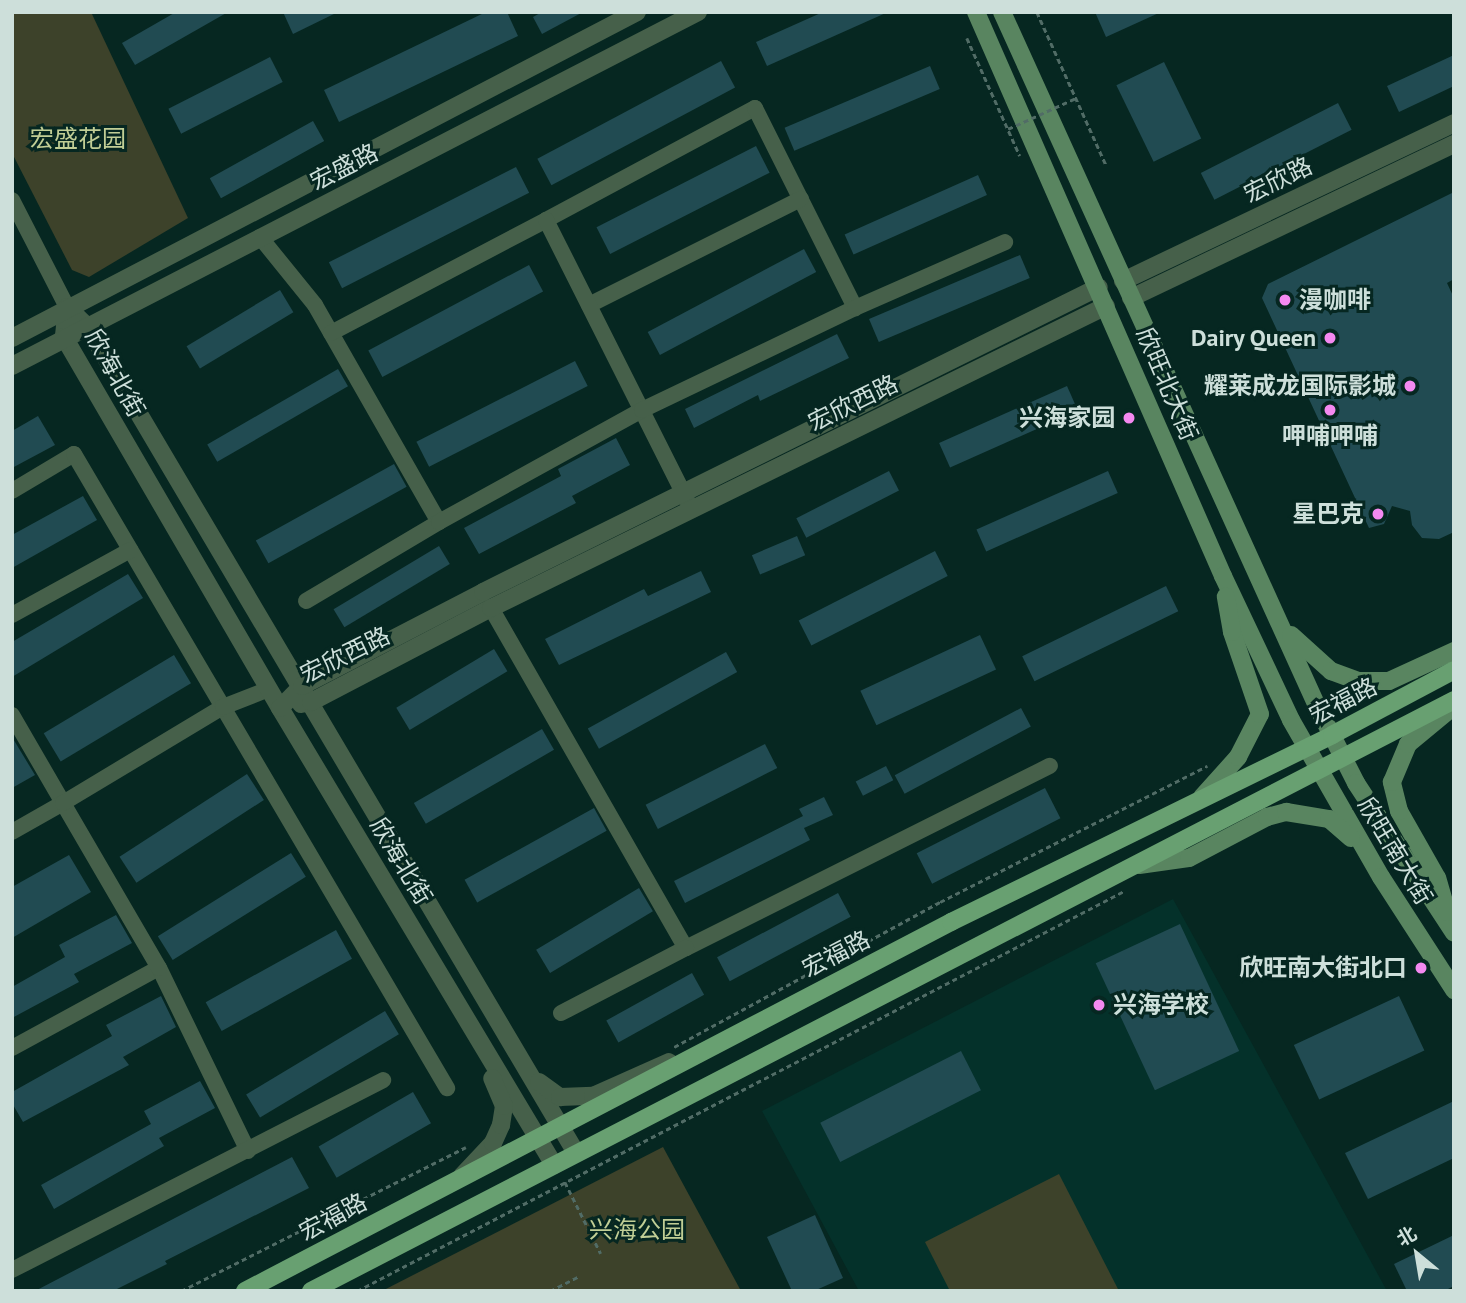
<!DOCTYPE html>
<meta charset="utf-8">
<style>
body{margin:0}
#map{position:relative;width:1466px;height:1303px;overflow:hidden;background:#062721;font-family:"PT Sans","Noto Sans SC",sans-serif}
div>[style]{position:absolute}
[style*='--x']{left:calc(var(--x)*1px);top:calc(var(--y)*1px);width:calc(var(--w)*1px);rotate:calc(var(--a)*1deg)}
.built>*{inset:0;background:#04312a}
.green>*{inset:0;background:#3d422a}
.building>*{inset:0;background:#214b52;transform-origin:0 0}
.path>*{height:2.5px;margin-top:-1.25px;transform-origin:0;background:repeating-linear-gradient(90deg,#516c66 0 5px,transparent 0 8.5px)}
.minor>*{height:16px;margin:-8px;padding:0 8px;transform-origin:8px;border-radius:8px;background:#46604a}
.tertiary>*{height:18px;margin:-9px;padding:0 9px;transform-origin:9px;border-radius:9px;background:#46604a}
.secondary>*{height:18px;margin:-9px;padding:0 9px;transform-origin:9px;border-radius:9px;background:#598560}
.primary>*{height:18px;margin:-9px;padding:0 9px;transform-origin:9px;border-radius:9px;background:#68a071}
.path-bridge>*{height:2.5px;margin-top:-1.25px;transform-origin:0;background:repeating-linear-gradient(90deg,#516c66 0 5px,transparent 0 8.5px)}
.dots>*{width:19px;height:19px;translate:-50% -50%;box-sizing:border-box;border:4px solid #062721;border-radius:50%}
span{translate:-50% -50%;white-space:nowrap;text-align:center;line-height:1.15;-webkit-text-stroke:6px #062721;paint-order:stroke}
.park-label{font-size:24px;color:#c1ce95}
.street-label{font-size:24px;color:#cddfda}
.poi-label{font-size:24px;color:#cddfda;font-weight:700}
.left{translate:0 -50%;text-align:left}
.right{translate:-100% -50%;text-align:right}
.frame{position:absolute;inset:0;border:14px solid #cddfda;pointer-events:none}
.north{position:absolute;left:1382px;top:1219px;width:70px;height:70px;-webkit-text-stroke:5px #062721;paint-order:stroke;rotate:330deg;font-size:19px;font-weight:700;line-height:28px;text-align:center;color:#cddfda}
.north::after{content:'';display:block;margin:auto;width:24px;height:32px;background:#cddfda;clip-path:polygon(50% 0,100% 100%,50% 72%,0 100%)}
</style>
<div id="map">
<div class="built">
<div style="clip-path:polygon(1173px 899px,1387px 1291px,859px 1291px,762px 1111px)"></div>
</div>
<div class="green">
<div style="clip-path:polygon(12px 12px,91px 12px,188px 218px,89px 277px,72px 270px,12px 153px)"></div>
<div style="clip-path:polygon(663px 1147px,741px 1291px,382px 1291px)"></div>
<div style="clip-path:polygon(1059px 1174px,1119px 1291px,950px 1291px,925px 1242px)"></div>
</div>
<div class="building">
<div style="clip-path:polygon(176px 12px,228px 12px,135px 65px,122px 43px)"></div>
<div style="clip-path:polygon(283px 12px,338px 12px,293px 34px)"></div>
<div style="clip-path:polygon(486px 12px,507px 12px,518px 36px,339px 122px,324px 90px)"></div>
<div style="clip-path:polygon(542px 12px,583px 12px,542px 34px,533px 17px)"></div>
<div style="clip-path:polygon(823px 12px,888px 12px,767px 66px,756px 42px)"></div>
<div style="clip-path:polygon(1095px 12px,1161px 12px,1106px 37px)"></div>
<div style="clip-path:polygon(1454px 55px,1454px 86px,1399px 112px,1387px 86px)"></div>
<div style="left:270px;top:57px;width:28px;height:114px;rotate:63deg"></div>
<div style="left:721px;top:61px;width:30px;height:208px;rotate:62deg"></div>
<div style="left:1164px;top:62px;width:85px;height:53px;rotate:64deg"></div>
<div style="left:930px;top:66px;width:25px;height:158px;rotate:67deg"></div>
<div style="left:1338px;top:103px;width:30px;height:154px;rotate:63deg"></div>
<div style="left:313px;top:121px;width:23px;height:118px;rotate:61deg"></div>
<div style="left:756px;top:146px;width:30px;height:179px;rotate:63deg"></div>
<div style="left:516px;top:167px;width:29px;height:210px;rotate:63deg"></div>
<div style="left:978px;top:175px;width:22px;height:146px;rotate:66deg"></div>
<div style="clip-path:polygon(1454px 192px,1454px 279px,1447px 283px,1454px 298px,1454px 532px,1439px 539px,1422px 538px,1412px 525px,1410px 511px,1392px 506px,1384px 524px,1369px 528px,1262px 298px,1268px 284px)"></div>
<div style="left:804px;top:249px;width:26px;height:177px;rotate:62deg"></div>
<div style="left:1020px;top:255px;width:25px;height:164px;rotate:67deg"></div>
<div style="left:529px;top:265px;width:30px;height:182px;rotate:62deg"></div>
<div style="left:280px;top:290px;width:26px;height:109px;rotate:59deg"></div>
<div style="clip-path:polygon(837px 334px,849px 358px,760px 401px,758px 395px,694px 428px,685px 409px)"></div>
<div style="left:575px;top:361px;width:28px;height:178px;rotate:63deg"></div>
<div style="left:338px;top:369px;width:20px;height:151px;rotate:60deg"></div>
<div style="left:1067px;top:386px;width:27px;height:140px;rotate:66deg"></div>
<div style="clip-path:polygon(38px 416px,55px 445px,12px 468px,12px 431px)"></div>
<div style="clip-path:polygon(616px 438px,630px 465px,572px 496px,576px 503px,479px 554px,464px 528px,561px 476px,558px 469px)"></div>
<div style="left:394px;top:464px;width:26px;height:158px;rotate:61deg"></div>
<div style="left:889px;top:471px;width:22px;height:104px;rotate:63deg"></div>
<div style="left:1108px;top:471px;width:24px;height:144px;rotate:66deg"></div>
<div style="clip-path:polygon(83px 496px,97px 520px,12px 568px,12px 535px)"></div>
<div style="left:797px;top:536px;width:21px;height:49px;rotate:67deg"></div>
<div style="left:439px;top:546px;width:21px;height:123px;rotate:59deg"></div>
<div style="left:935px;top:551px;width:28px;height:153px;rotate:63deg"></div>
<div style="clip-path:polygon(701px 571px,711px 592px,559px 665px,545px 639px,644px 589px,648px 596px)"></div>
<div style="clip-path:polygon(128px 574px,143px 598px,12px 677px,12px 642px)"></div>
<div style="left:1166px;top:586px;width:28px;height:160px;rotate:64deg"></div>
<div style="left:980px;top:635px;width:38px;height:132px;rotate:65deg"></div>
<div style="left:494px;top:649px;width:26px;height:114px;rotate:59deg"></div>
<div style="left:726px;top:652px;width:23px;height:158px;rotate:61deg"></div>
<div style="left:174px;top:655px;width:33px;height:152px;rotate:59deg"></div>
<div style="left:1021px;top:708px;width:21px;height:143px;rotate:62deg"></div>
<div style="left:542px;top:729px;width:24px;height:148px;rotate:60deg"></div>
<div style="clip-path:polygon(12px 737px,35px 775px,12px 788px)"></div>
<div style="left:765px;top:744px;width:27px;height:134px;rotate:63deg"></div>
<div style="left:886px;top:766px;width:16px;height:34px;rotate:63deg"></div>
<div style="left:247px;top:774px;width:31px;height:152px;rotate:57deg"></div>
<div style="left:1045px;top:788px;width:34px;height:144px;rotate:63deg"></div>
<div style="clip-path:polygon(824px 797px,833px 815px,804px 828px,810px 840px,685px 903px,674px 881px,803px 816px,799px 809px)"></div>
<div style="left:594px;top:808px;width:26px;height:148px;rotate:61deg"></div>
<div style="left:291px;top:853px;width:28px;height:157px;rotate:58deg"></div>
<div style="clip-path:polygon(69px 855px,91px 892px,12px 938px,12px 887px)"></div>
<div style="left:639px;top:888px;width:27px;height:120px;rotate:59deg"></div>
<div style="left:838px;top:893px;width:27px;height:137px;rotate:62deg"></div>
<div style="clip-path:polygon(116px 915px,132px 943px,74px 974px,79px 982px,12px 1018px,12px 987px,65px 957px,59px 945px)"></div>
<div style="left:1180px;top:924px;width:140px;height:93px;rotate:65deg"></div>
<div style="left:336px;top:930px;width:33px;height:149px;rotate:61deg"></div>
<div style="left:692px;top:973px;width:25px;height:98px;rotate:61deg"></div>
<div style="clip-path:polygon(161px 996px,176px 1027px,123px 1057px,129px 1065px,23px 1122px,12px 1103px,12px 1092px,112px 1036px,106px 1025px)"></div>
<div style="left:1399px;top:996px;width:60px;height:116px;rotate:65deg"></div>
<div style="left:385px;top:1011px;width:27px;height:162px;rotate:59deg"></div>
<div style="left:961px;top:1051px;width:44px;height:158px;rotate:63deg"></div>
<div style="clip-path:polygon(200px 1081px,215px 1108px,159px 1138px,164px 1146px,54px 1209px,41px 1185px,151px 1124px,144px 1111px)"></div>
<div style="left:413px;top:1092px;width:36px;height:109px;rotate:60deg"></div>
<div style="clip-path:polygon(1454px 1101px,1454px 1158px,1368px 1199px,1345px 1153px)"></div>
<div style="clip-path:polygon(292px 1157px,309px 1188px,165px 1261px,167px 1264px,113px 1291px,35px 1291px)"></div>
<div style="clip-path:polygon(815px 1215px,843px 1278px,814px 1291px,792px 1291px,767px 1237px)"></div>
<div style="clip-path:polygon(1454px 1235px,1454px 1286px,1444px 1291px,1407px 1291px,1394px 1264px)"></div>
</div>
<div class="path">
<div style="--x:1037;--y:12;--w:168;--a:65.7"></div>
<div style="--x:967;--y:38;--w:129;--a:65.8"></div>
<div style="--x:674;--y:1047;--w:303;--a:-28.6"></div>
<div style="--x:940;--y:902;--w:300;--a:-27"></div>
<div style="--x:565;--y:1182;--w:80;--a:63.4"></div>
<div style="--x:181;--y:1291;--w:319;--a:-26.8"></div>
<div style="--x:357;--y:1291;--w:865;--a:-27.54"></div>
<div style="--x:550;--y:1291;--w:33;--a:-27"></div>
</div>
<div class="minor">
<div style="--x:12;--y:200;--w:120;--a:62.8"></div>
<div style="--x:546;--y:220;--w:237;--a:-28.2"></div>
<div style="--x:755;--y:108;--w:224;--a:63.4"></div>
<div style="--x:260;--y:237;--w:87;--a:51"></div>
<div style="--x:315;--y:305;--w:250;--a:60.3"></div>
<div style="--x:589;--y:305;--w:237;--a:-26.6"></div>
<div style="--x:331;--y:333;--w:243;--a:-27.7"></div>
<div style="--x:546;--y:220;--w:318;--a:63.3"></div>
<div style="--x:12;--y:491;--w:72;--a:-30.8"></div>
<div style="--x:74;--y:454;--w:736;--a:59.53"></div>
<div style="--x:306;--y:601;--w:155;--a:-30.7"></div>
<div style="--x:439;--y:522;--w:232;--a:-28.9"></div>
<div style="--x:642;--y:410;--w:236;--a:-25.6"></div>
<div style="--x:855;--y:308;--w:164;--a:-23.7"></div>
<div style="--x:491;--y:608;--w:392;--a:60.2"></div>
<div style="--x:686;--y:948;--w:407;--a:-26.6"></div>
<div style="--x:12;--y:615;--w:135;--a:-28.8"></div>
<div style="--x:12;--y:715;--w:102;--a:59.9"></div>
<div style="--x:63;--y:803;--w:59;--a:150.4"></div>
<div style="--x:561;--y:1013;--w:141;--a:-27.5"></div>
<div style="--x:12;--y:1048;--w:167;--a:-28.6"></div>
<div style="--x:248;--y:1151;--w:203;--a:-115.9"></div>
<div style="--x:159;--y:968;--w:191;--a:-120.2"></div>
<div style="--x:63;--y:803;--w:187;--a:-31"></div>
<div style="--x:223;--y:707;--w:49;--a:-21.4"></div>
<div style="--x:12;--y:1270;--w:417;--a:-27.1"></div>
</div>
<div class="tertiary">
<div style="--x:1123;--y:281;--w:367;--a:-25.5"></div>
<div style="--x:1131;--y:298;--w:358;--a:-25.5"></div>
<div style="--x:67;--y:307;--w:30;--a:96"></div>
<div style="--x:64;--y:337;--w:429;--a:59.8"></div>
<div style="--x:280;--y:708;--w:533;--a:59.05"></div>
<div style="--x:67;--y:307;--w:28;--a:44"></div>
<div style="--x:87;--y:326;--w:961;--a:59.4"></div>
<div style="--x:12;--y:338;--w:705;--a:-27.55"></div>
<div style="--x:12;--y:366;--w:772;--a:-27.3"></div>
<div style="--x:301;--y:704;--w:10;--a:-11"></div>
<div style="--x:311;--y:702;--w:203;--a:-27.6"></div>
<div style="--x:491;--y:608;--w:685;--a:-26.15"></div>
<div style="--x:280;--y:708;--w:31;--a:-45"></div>
<div style="--x:302;--y:686;--w:204;--a:-27.4"></div>
<div style="--x:483;--y:592;--w:687;--a:-26.34"></div>
<div style="--x:539;--y:1082;--w:26;--a:36"></div>
<div style="--x:560;--y:1097;--w:33;--a:-2"></div>
<div style="--x:593;--y:1096;--w:83;--a:-24.1"></div>
<div style="--x:462;--y:1176;--w:45;--a:-46.8"></div>
<div style="--x:493;--y:1143;--w:20;--a:-66"></div>
<div style="--x:501;--y:1125;--w:19;--a:-81"></div>
<div style="--x:504;--y:1106;--w:30;--a:-113"></div>
</div>
<div class="secondary">
<div style="--x:976;--y:12;--w:616;--a:66.35"></div>
<div style="--x:1223;--y:576;--w:159;--a:64.7"></div>
<div style="--x:1291;--y:720;--w:181;--a:60.2"></div>
<div style="--x:1381;--y:877;--w:135;--a:57.1"></div>
<div style="--x:1002;--y:12;--w:762;--a:65.59"></div>
<div style="--x:1317;--y:706;--w:86;--a:63.1"></div>
<div style="--x:1356;--y:783;--w:179;--a:56.8"></div>
<div style="--x:1291;--y:635;--w:54;--a:42"></div>
<div style="--x:1331;--y:671;--w:29;--a:20"></div>
<div style="--x:1358;--y:681;--w:31;--a:0"></div>
<div style="--x:1389;--y:681;--w:72;--a:-24.8"></div>
<div style="--x:1202;--y:797;--w:54;--a:-48"></div>
<div style="--x:1238;--y:757;--w:48;--a:-62.9"></div>
<div style="--x:1260;--y:714;--w:87;--a:-108.9"></div>
<div style="--x:1232;--y:632;--w:36;--a:-100"></div>
<div style="--x:1139;--y:865;--w:50;--a:-8"></div>
<div style="--x:1189;--y:858;--w:88;--a:-27.7"></div>
<div style="--x:1267;--y:817;--w:20;--a:-15"></div>
<div style="--x:1286;--y:812;--w:44;--a:9.2"></div>
<div style="--x:1329;--y:819;--w:29;--a:41"></div>
<div style="--x:1447;--y:912;--w:35;--a:-106"></div>
<div style="--x:1437;--y:878;--w:77;--a:-119.6"></div>
<div style="--x:1399;--y:811;--w:30;--a:-104"></div>
<div style="--x:1392;--y:782;--w:41;--a:-67.2"></div>
<div style="--x:1408;--y:744;--w:60;--a:-39.6"></div>
</div>
<div class="primary">
<div style="--x:245;--y:1291;--w:797;--a:-27.59"></div>
<div style="--x:951;--y:922;--w:424;--a:-26.1"></div>
<div style="--x:1332;--y:735;--w:138;--a:-28"></div>
<div style="--x:311;--y:1291;--w:1287;--a:-27.34"></div>
</div>
<div class="path-bridge">
<div style="--x:1008;--y:129;--w:75;--a:-24.5"></div>
</div>
<div class="dots">
<div style="left:1285px;top:300px;background:#f489f0"></div>
<div style="left:1330px;top:338px;background:#f489f0"></div>
<div style="left:1410px;top:386px;background:#f489f0"></div>
<div style="left:1330px;top:410px;background:#f489f0"></div>
<div style="left:1129px;top:418px;background:#f489f0"></div>
<div style="left:1378px;top:514px;background:#f489f0"></div>
<div style="left:1421px;top:968px;background:#f489f0"></div>
<div style="left:1099px;top:1005px;background:#f489f0"></div>
</div>
<div class="park-label">
<span style="left:78px;top:139px">宏盛花园</span>
<span style="left:637px;top:1230px">兴海公园</span>
</div>
<div class="street-label">
<span style="left:344px;top:167px;rotate:-27deg">宏盛路</span>
<span style="left:1278px;top:180px;rotate:-26deg">宏欣路</span>
<span style="left:115px;top:373px;rotate:61deg">欣海北街</span>
<span style="left:1167px;top:384px;rotate:67deg">欣旺北大街</span>
<span style="left:853px;top:403px;rotate:-26deg">宏欣西路</span>
<span style="left:345px;top:655px;rotate:-26deg">宏欣西路</span>
<span style="left:1343px;top:701px;rotate:-27deg">宏福路</span>
<span style="left:1395px;top:851px;rotate:59deg">欣旺南大街</span>
<span style="left:401px;top:861px;rotate:59deg">欣海北街</span>
<span style="left:836px;top:954px;rotate:-27deg">宏福路</span>
<span style="left:333px;top:1217px;rotate:-28deg">宏福路</span>
</div>
<div class="poi-label">
<span class="left" style="left:1299px;top:300px">漫咖啡</span>
<span class="right" style="left:1316px;top:338px">Dairy Queen</span>
<span class="right" style="left:1396px;top:386px">耀莱成龙国际影城</span>
<span class="right" style="left:1115px;top:418px">兴海家园</span>
<span style="left:1330px;top:436px">呷哺呷哺</span>
<span class="right" style="left:1364px;top:514px">星巴克</span>
<span class="right" style="left:1407px;top:968px">欣旺南大街北口</span>
<span class="left" style="left:1113px;top:1005px">兴海学校</span>
</div>
<div class="frame"></div>
<div class="north">北</div>
</div>
